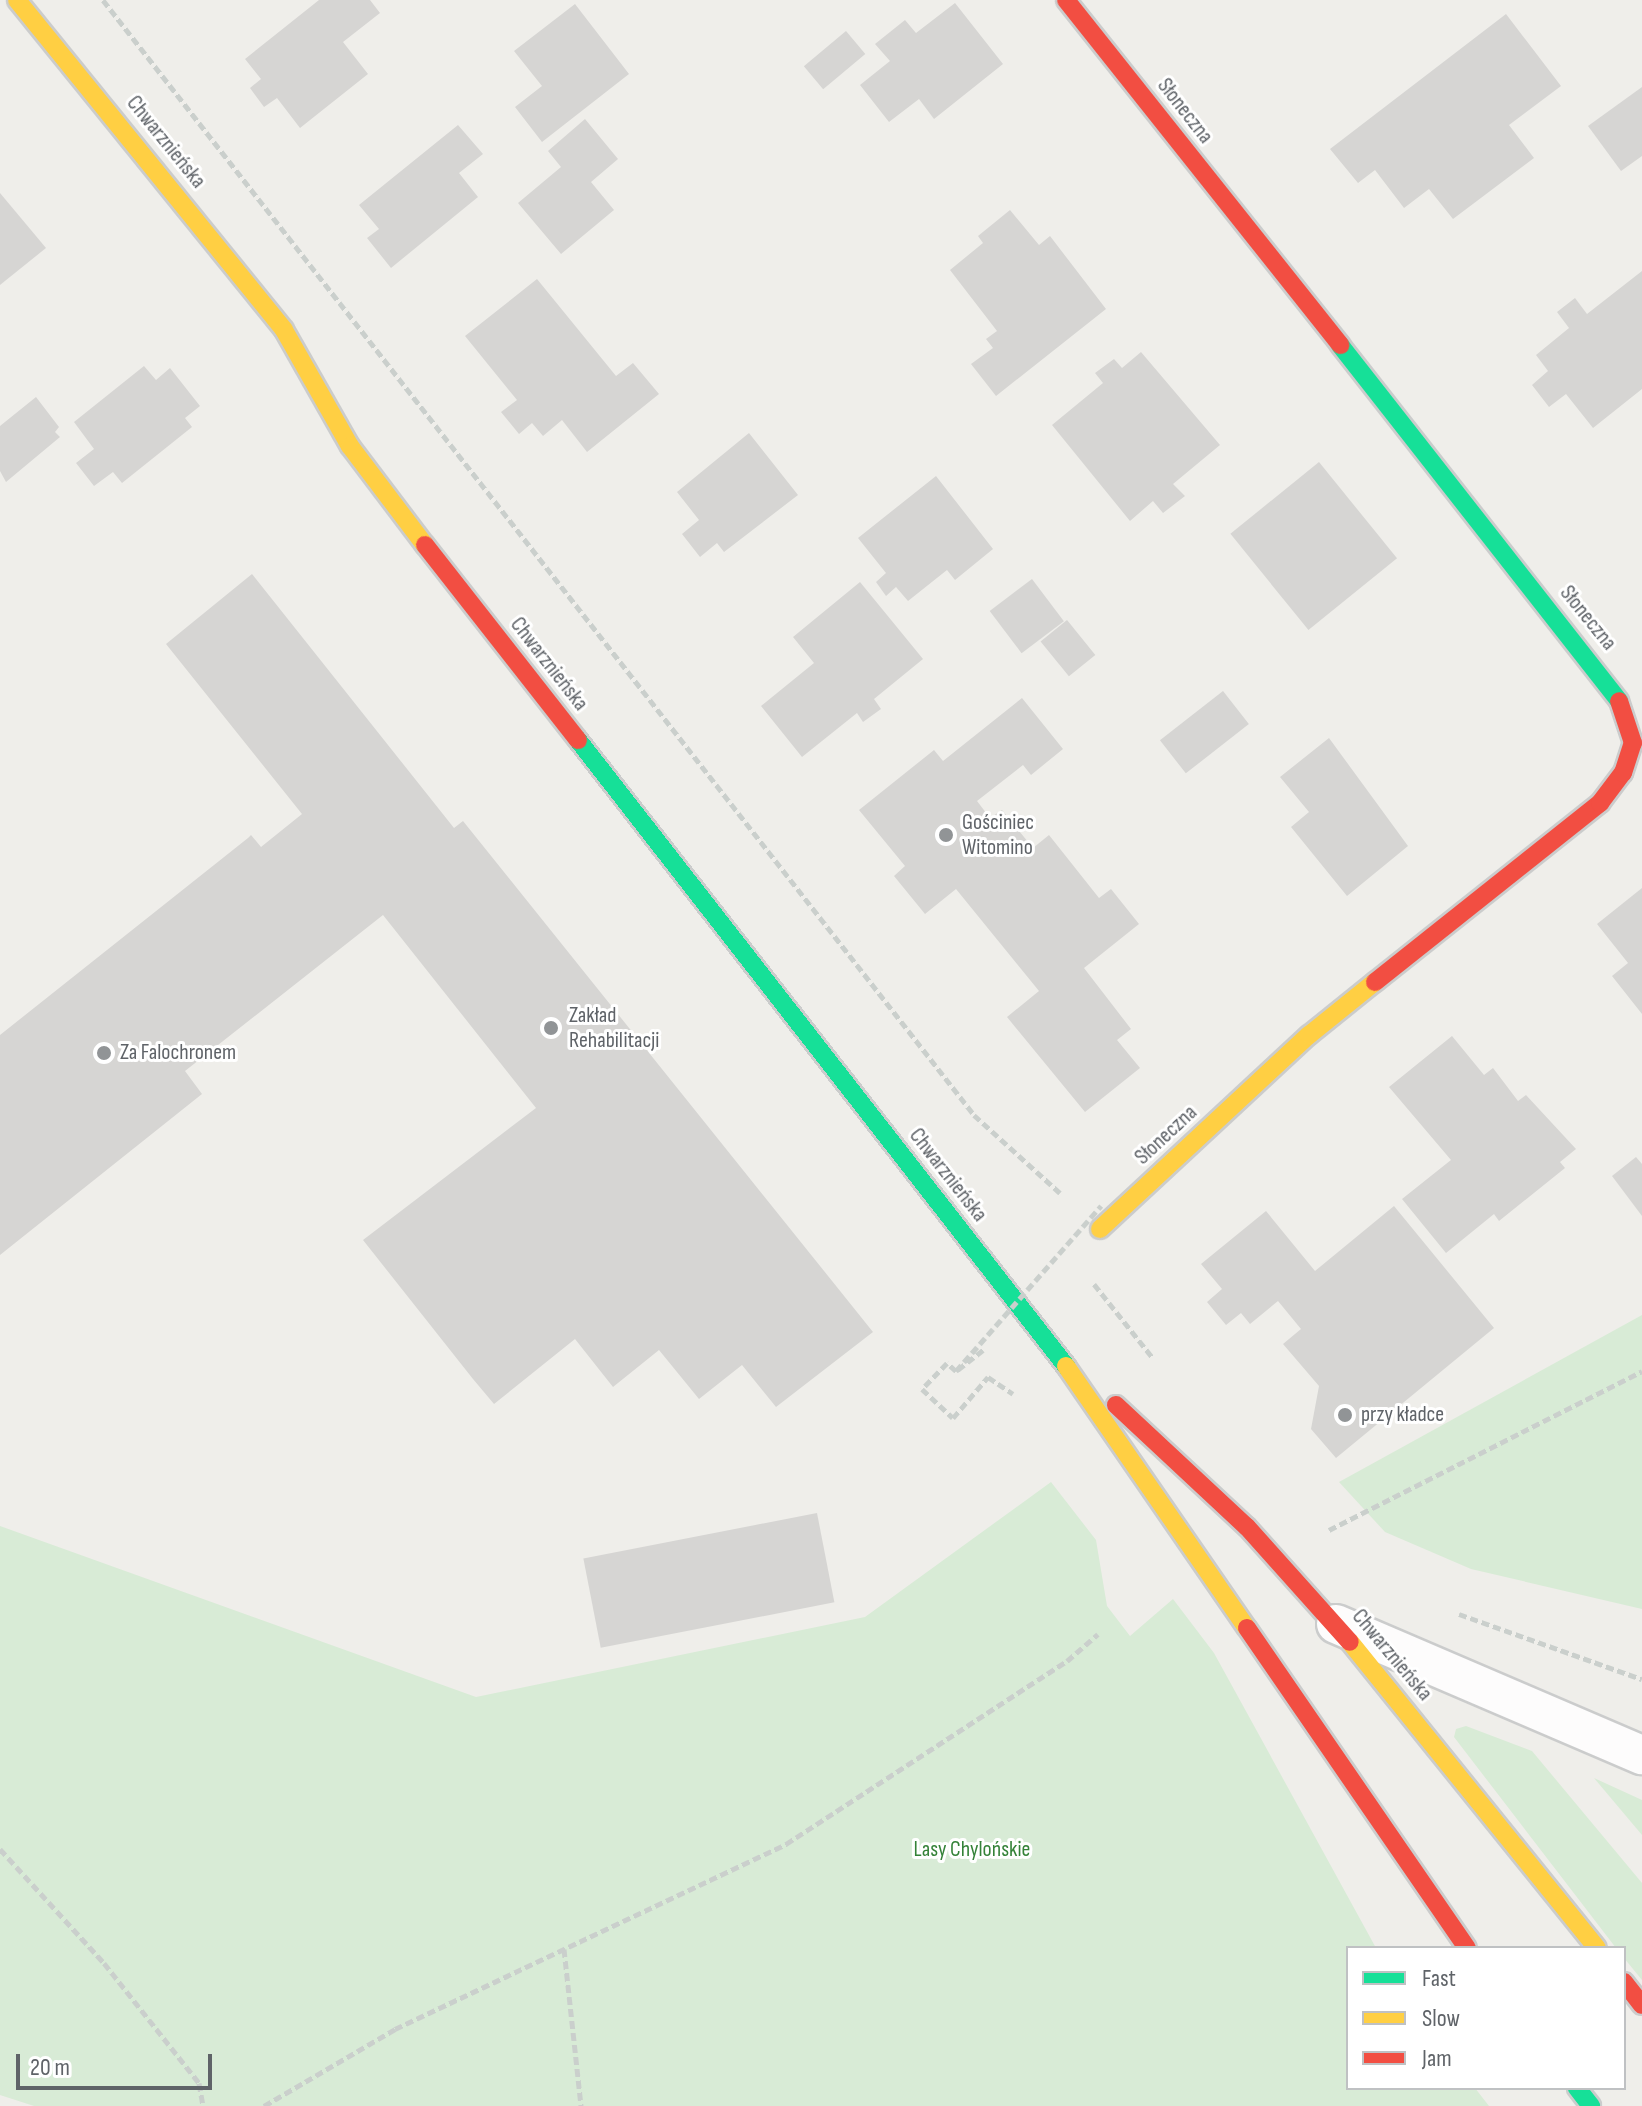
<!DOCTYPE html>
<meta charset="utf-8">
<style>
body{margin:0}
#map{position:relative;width:1642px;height:2106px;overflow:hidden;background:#efeeea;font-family:"Sofia Sans Condensed",sans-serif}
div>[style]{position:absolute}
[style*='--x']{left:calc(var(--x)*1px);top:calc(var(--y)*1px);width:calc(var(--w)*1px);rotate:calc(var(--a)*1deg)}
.green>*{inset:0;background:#d8ebd6}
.building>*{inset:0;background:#d6d5d3;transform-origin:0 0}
.path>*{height:5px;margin-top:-2.5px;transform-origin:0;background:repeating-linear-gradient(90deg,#cacfcc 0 8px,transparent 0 12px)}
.roads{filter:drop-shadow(2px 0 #cbcccc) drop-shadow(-2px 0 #cbcccc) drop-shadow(0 2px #cbcccc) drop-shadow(0 -2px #cbcccc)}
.lane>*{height:38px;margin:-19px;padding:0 19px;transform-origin:19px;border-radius:19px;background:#fdfcfc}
.fast>*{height:18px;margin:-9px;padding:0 9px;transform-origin:9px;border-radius:9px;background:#16e098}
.slow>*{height:18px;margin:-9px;padding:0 9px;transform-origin:9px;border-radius:9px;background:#ffcf43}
.jam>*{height:18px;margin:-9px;padding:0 9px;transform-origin:9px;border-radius:9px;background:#f24e42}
.path-bridge>*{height:5px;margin-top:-2.5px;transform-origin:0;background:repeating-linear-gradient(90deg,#cacfcc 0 8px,transparent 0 12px)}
.dots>*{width:22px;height:22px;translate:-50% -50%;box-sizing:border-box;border:4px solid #fff;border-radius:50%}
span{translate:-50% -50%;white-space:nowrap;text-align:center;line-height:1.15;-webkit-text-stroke:6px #fff;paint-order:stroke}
.street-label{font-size:22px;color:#5f6368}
.poi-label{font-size:22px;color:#5f6368}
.left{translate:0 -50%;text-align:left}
.park-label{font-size:22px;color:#348238}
.legend{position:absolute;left:1346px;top:1946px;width:280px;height:144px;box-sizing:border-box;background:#fff;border:2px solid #bfc1c3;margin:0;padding:10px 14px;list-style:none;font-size:24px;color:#5f6368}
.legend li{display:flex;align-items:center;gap:16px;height:40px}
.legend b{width:40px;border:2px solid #bfc1c3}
.scale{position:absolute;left:16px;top:2054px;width:196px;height:36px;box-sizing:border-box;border:4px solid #5f6368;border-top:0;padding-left:10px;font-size:24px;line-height:28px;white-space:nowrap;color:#5f6368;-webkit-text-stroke:6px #fff;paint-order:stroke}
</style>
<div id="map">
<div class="green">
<div style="clip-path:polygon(1642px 1315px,1642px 1609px,1471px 1569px,1385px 1532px,1339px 1482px)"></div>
<div style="clip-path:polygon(1051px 1482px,1096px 1540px,1107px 1606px,1130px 1636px,1173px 1599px,1214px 1653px,1376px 1948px,1348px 1948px,1348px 2088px,1475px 2088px,1489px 2106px,34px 2106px,0 2095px,0 1526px,476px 1697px,865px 1617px)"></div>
<div style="clip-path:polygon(1466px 1726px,1532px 1751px,1642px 1883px,1642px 1980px,1624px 1958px,1624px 1948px,1616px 1948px,1454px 1737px,1456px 1729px)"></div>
<div style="clip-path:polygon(1594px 1778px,1642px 1800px,1642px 1835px)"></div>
</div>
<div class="building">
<div style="clip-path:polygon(319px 0,370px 0,380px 13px,343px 42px,368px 74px,300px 128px,277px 98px,264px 107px,250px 88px,261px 79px,245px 59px)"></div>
<div style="clip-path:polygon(955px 3px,1003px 64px,934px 119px,919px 99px,889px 122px,860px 85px,890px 61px,875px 44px,905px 20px,916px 33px)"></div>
<div style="clip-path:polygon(575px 4px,629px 74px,542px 142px,515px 107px,542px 86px,514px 51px)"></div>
<div style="clip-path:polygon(1506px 14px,1561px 86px,1509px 125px,1534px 158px,1453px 219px,1429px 189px,1404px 208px,1375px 170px,1358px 183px,1330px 149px)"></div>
<div style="left:846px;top:31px;width:30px;height:55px;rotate:50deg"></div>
<div style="clip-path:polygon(1642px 87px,1642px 156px,1621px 171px,1588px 126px)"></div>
<div style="clip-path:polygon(585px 119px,618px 159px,591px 182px,614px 210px,561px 254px,518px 203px,561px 167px,548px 151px)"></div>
<div style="clip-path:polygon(458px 125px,483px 154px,459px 173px,478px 197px,391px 268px,367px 238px,379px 229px,359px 205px)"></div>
<div style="clip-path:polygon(0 193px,46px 248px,0 285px)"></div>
<div style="clip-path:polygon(1010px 210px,1039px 245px,1050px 236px,1106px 309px,996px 396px,971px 364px,993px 348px,986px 339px,997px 331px,950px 270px,983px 243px,978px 236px)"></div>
<div style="clip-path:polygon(1642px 271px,1642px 389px,1593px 428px,1566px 394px,1549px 407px,1532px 385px,1548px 371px,1536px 355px,1569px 328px,1557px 312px,1575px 298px,1587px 314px)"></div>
<div style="clip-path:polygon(537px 279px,616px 376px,633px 363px,659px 394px,587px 452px,562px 420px,543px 436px,532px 423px,519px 434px,501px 412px,517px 400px,465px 336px)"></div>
<div style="clip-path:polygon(1141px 352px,1220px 445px,1173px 484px,1185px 496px,1163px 513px,1153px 501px,1130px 521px,1052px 425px,1103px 383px,1095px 373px,1114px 359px,1122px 368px)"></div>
<div style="clip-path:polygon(144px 366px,156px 380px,170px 368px,200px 406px,185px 418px,192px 427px,122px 483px,113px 472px,94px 486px,76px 463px,94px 449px,74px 422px)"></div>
<div style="clip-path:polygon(36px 397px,59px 427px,55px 432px,60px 437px,6px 482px,0 471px,0 426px)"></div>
<div style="clip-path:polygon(749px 433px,798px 495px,724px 552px,717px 543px,700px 557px,682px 534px,699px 520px,677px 492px)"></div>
<div style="left:1319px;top:462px;width:124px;height:114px;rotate:51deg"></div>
<div style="clip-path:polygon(936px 476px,993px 549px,955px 580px,947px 570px,908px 601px,896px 587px,886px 596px,876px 582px,886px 573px,858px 538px)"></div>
<div style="clip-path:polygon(252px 574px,454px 828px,463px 821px,873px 1332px,776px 1407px,742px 1365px,699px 1399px,659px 1350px,613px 1387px,575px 1339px,494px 1404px,473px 1379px,363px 1240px,536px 1108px,383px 915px,185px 1071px,202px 1094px,0 1255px,0 1035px,248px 838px,251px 835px,261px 847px,302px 814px,166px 644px)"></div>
<div style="left:1032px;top:579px;width:53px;height:53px;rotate:53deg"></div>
<div style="clip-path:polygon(860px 582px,923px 659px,874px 699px,881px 709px,863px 722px,857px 713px,802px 757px,761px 706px,814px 663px,793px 637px)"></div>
<div style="left:1067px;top:620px;width:45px;height:34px;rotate:51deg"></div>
<div style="left:1223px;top:691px;width:42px;height:80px;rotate:52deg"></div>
<div style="clip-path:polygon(1022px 698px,1063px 749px,1031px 775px,1023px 765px,977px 801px,990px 818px,1002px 810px,1033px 848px,1049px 835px,1099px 898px,1111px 889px,1139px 924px,1084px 968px,1131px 1029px,1117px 1040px,1140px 1068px,1085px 1112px,1007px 1017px,1039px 991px,956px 889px,925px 914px,894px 876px,905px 866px,859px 810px,934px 750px,943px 761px)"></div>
<div style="clip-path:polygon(1329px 738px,1408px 846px,1347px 896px,1291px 827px,1309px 812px,1280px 777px)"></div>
<div style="clip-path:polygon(1642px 888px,1642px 1014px,1612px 976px,1628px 963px,1597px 924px)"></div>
<div style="clip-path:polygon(1452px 1036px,1484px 1075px,1493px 1068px,1518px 1101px,1526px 1095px,1576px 1149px,1560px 1162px,1565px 1168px,1499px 1221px,1494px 1214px,1446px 1253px,1402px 1199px,1451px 1160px,1389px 1087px)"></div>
<div style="clip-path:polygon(1636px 1157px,1642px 1164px,1642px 1216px,1612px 1176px)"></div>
<div style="clip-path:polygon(1394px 1206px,1494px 1328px,1336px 1458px,1311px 1429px,1319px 1386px,1283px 1344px,1301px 1329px,1278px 1301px,1250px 1324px,1241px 1313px,1226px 1325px,1207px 1302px,1222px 1289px,1201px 1264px,1266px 1211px,1315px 1271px)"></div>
<div style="left:817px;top:1513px;width:91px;height:238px;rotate:79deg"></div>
</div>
<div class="path">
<div style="--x:103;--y:0;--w:1415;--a:52"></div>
<div style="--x:974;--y:1115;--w:116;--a:42.2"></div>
<div style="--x:1094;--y:1284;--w:93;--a:51.5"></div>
<div style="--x:983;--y:1350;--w:34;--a:142"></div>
<div style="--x:956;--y:1371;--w:12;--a:-138"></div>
<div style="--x:947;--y:1363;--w:36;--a:134"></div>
<div style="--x:922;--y:1389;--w:42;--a:43.1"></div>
<div style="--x:953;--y:1418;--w:54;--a:-49.5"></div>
<div style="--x:988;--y:1377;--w:30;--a:34"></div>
<div style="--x:1329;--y:1530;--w:351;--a:-26.9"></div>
<div style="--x:1459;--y:1614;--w:194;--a:19.6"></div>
<div style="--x:0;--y:1849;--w:154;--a:47.6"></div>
<div style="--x:104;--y:1963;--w:153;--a:51.6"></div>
<div style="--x:199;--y:2083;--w:23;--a:80"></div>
<div style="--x:564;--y:1949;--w:158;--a:83.8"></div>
<div style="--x:264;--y:2106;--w:152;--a:-30.4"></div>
<div style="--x:395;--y:2029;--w:433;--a:-25.3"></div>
<div style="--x:786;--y:1844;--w:335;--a:-33.1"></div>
<div style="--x:1067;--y:1661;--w:41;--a:-41.1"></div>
</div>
<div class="roads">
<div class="lane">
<div style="--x:1336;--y:1624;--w:333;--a:23.2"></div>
</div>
<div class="fast">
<div style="--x:1340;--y:345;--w:452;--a:51.9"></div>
<div style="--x:578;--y:740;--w:794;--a:52.06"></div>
<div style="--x:1577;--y:2088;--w:23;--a:52"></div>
</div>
<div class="slow">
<div style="--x:17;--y:0;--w:424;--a:51"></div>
<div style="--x:284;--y:330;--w:133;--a:60.4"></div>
<div style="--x:350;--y:446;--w:124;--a:52.9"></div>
<div style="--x:1100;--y:1229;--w:285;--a:-42.9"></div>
<div style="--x:1309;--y:1035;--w:85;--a:-38.8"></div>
<div style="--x:1066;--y:1366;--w:318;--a:55.4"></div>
<div style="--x:1350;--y:1642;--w:393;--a:51.1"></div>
</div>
<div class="jam">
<div style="--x:1066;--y:0;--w:441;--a:51.5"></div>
<div style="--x:425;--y:545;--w:248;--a:51.9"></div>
<div style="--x:1375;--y:982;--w:288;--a:-38.5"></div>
<div style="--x:1600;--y:803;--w:38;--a:-53"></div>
<div style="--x:1623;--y:773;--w:32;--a:-72"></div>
<div style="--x:1633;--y:743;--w:44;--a:-108.4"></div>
<div style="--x:1116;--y:1405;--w:179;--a:43"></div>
<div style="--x:1247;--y:1527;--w:154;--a:48.2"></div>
<div style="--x:1247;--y:1628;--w:388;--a:55.5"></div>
<div style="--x:1624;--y:1982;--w:29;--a:52"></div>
</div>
</div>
<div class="path-bridge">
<div style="--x:956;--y:1371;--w:220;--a:-48.7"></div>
</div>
<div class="dots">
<div style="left:946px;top:835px;background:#919496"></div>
<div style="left:551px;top:1028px;background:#919496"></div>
<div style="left:104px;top:1053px;background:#919496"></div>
<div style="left:1345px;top:1415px;background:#919496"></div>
</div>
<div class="street-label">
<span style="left:1185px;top:111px;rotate:52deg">Słoneczna</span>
<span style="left:166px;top:142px;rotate:51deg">Chwarznieńska</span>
<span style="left:1588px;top:618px;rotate:51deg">Słoneczna</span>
<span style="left:549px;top:664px;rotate:52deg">Chwarznieńska</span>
<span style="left:1166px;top:1135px;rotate:-43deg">Słoneczna</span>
<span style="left:948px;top:1175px;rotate:52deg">Chwarznieńska</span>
<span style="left:1392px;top:1655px;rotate:50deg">Chwarznieńska</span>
</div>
<div class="poi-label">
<span class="left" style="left:962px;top:835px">Gościniec<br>Witomino</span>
<span class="left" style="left:569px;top:1028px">Zakład<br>Rehabilitacji</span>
<span class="left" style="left:120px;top:1053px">Za Falochronem</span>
<span class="left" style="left:1361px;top:1415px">przy kładce</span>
</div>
<div class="park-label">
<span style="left:972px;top:1850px">Lasy Chylońskie</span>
</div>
<ul class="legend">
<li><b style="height:10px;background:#16e098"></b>Fast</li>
<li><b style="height:10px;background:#ffcf43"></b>Slow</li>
<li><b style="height:10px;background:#f24e42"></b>Jam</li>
</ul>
<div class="scale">20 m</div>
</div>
